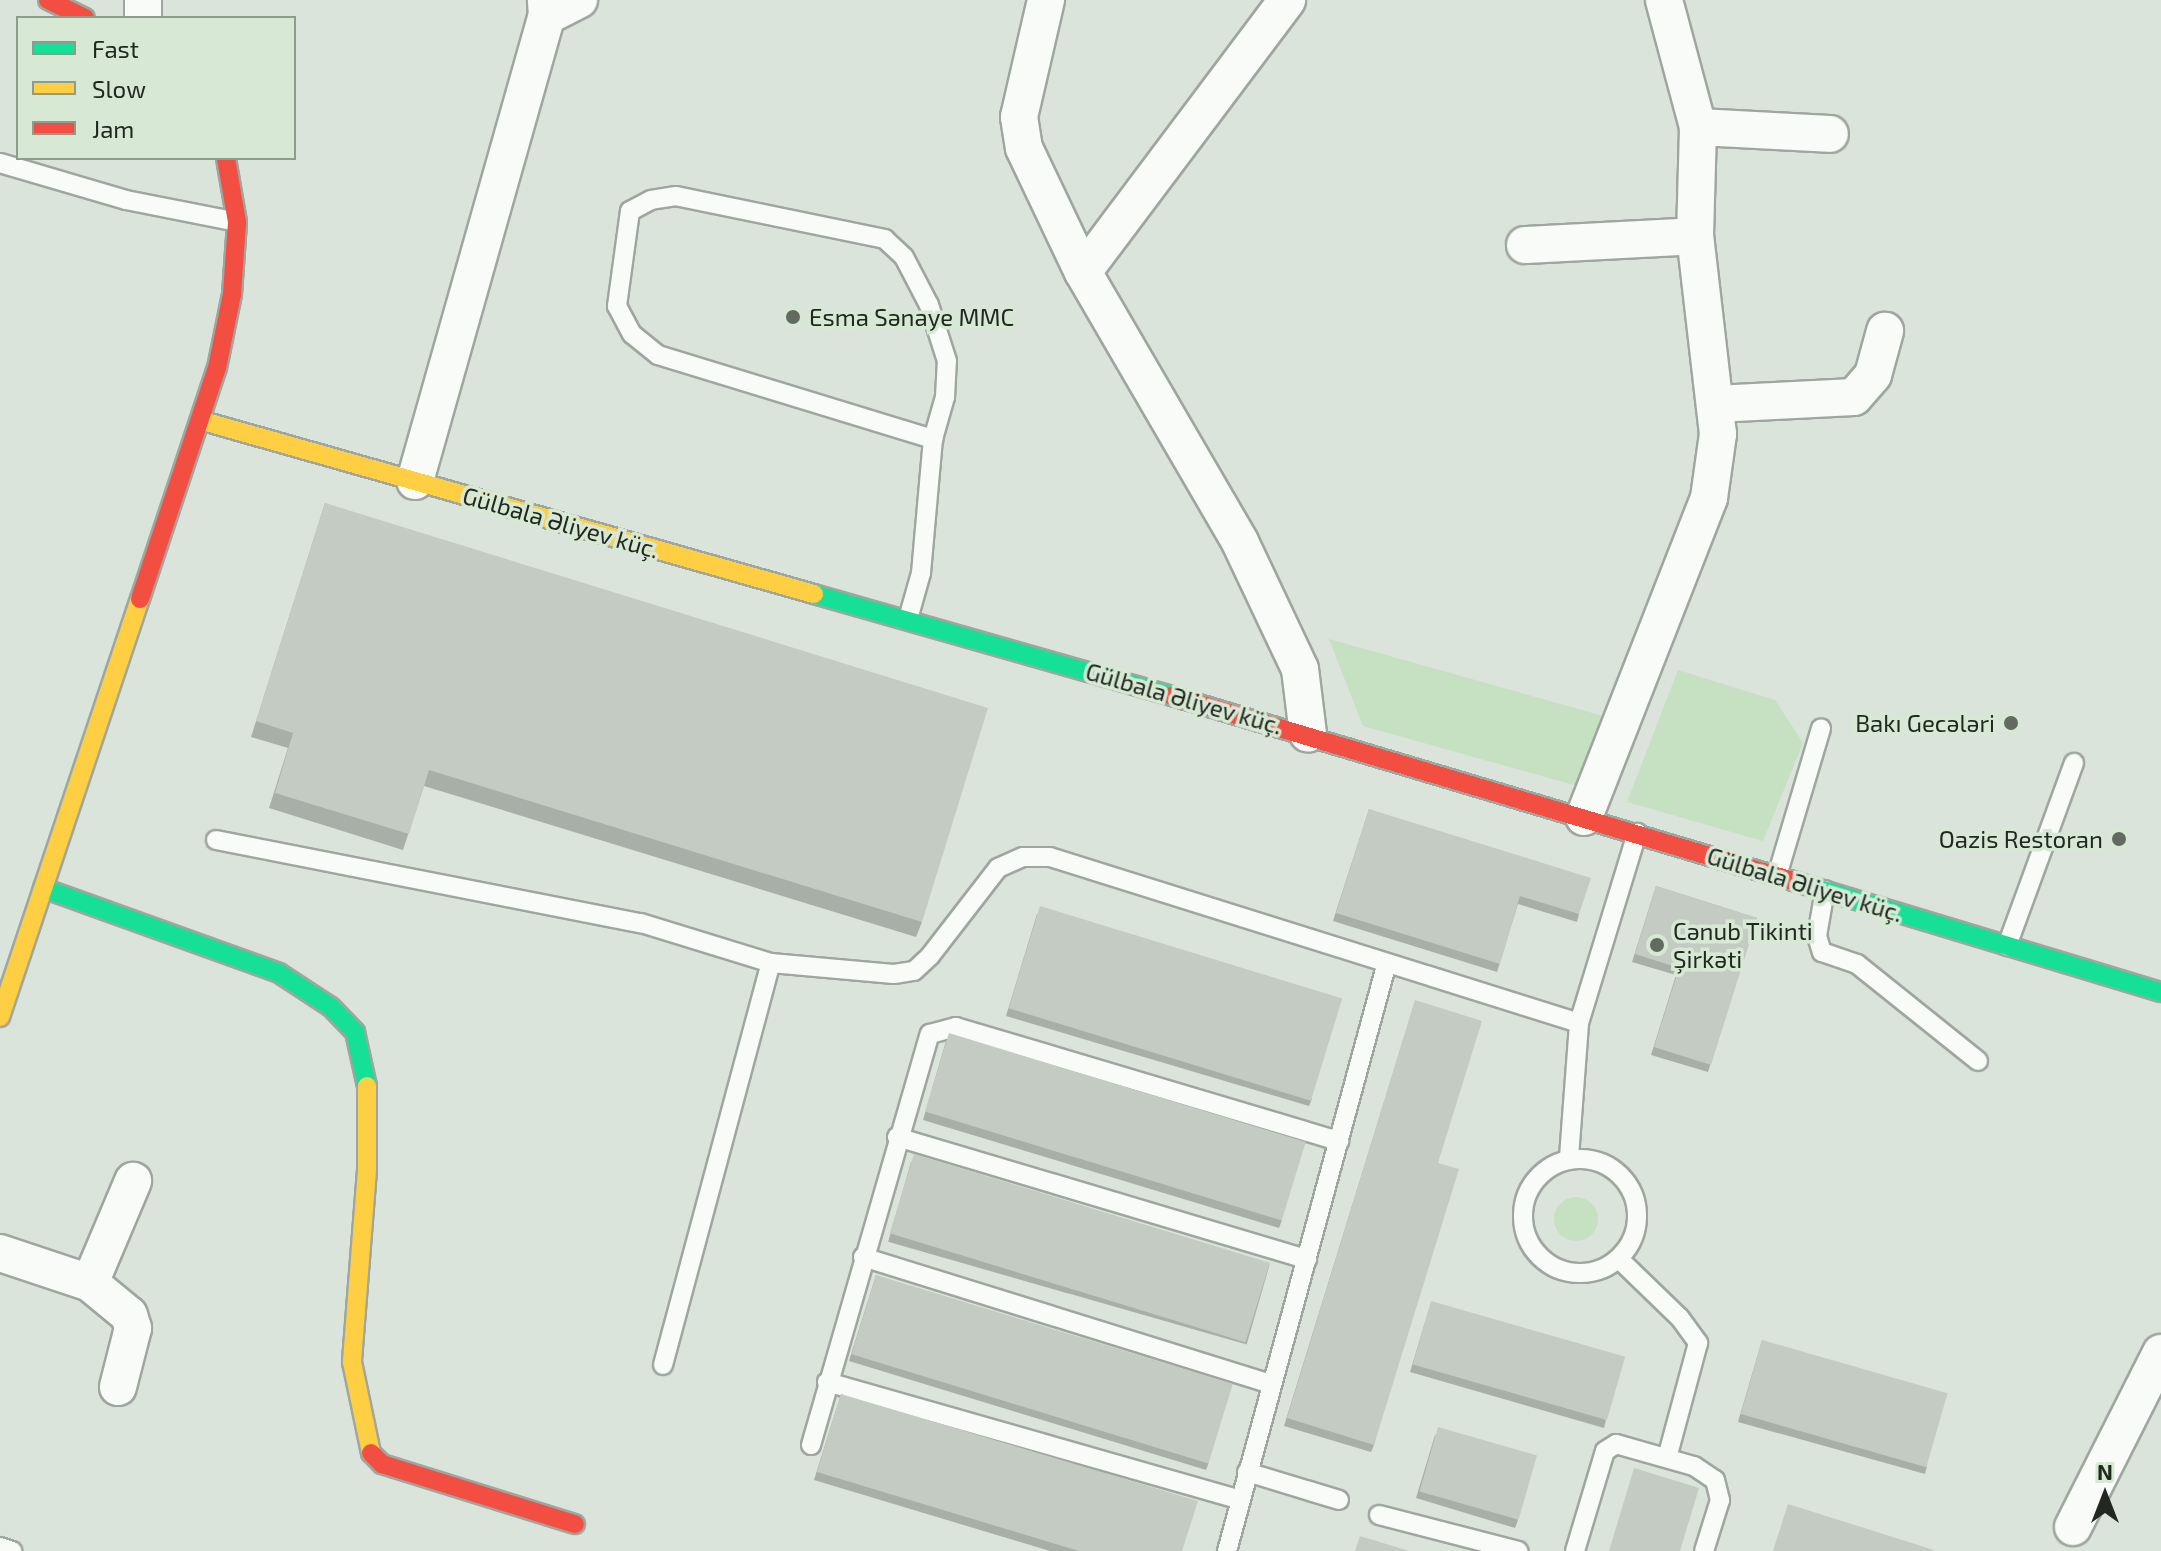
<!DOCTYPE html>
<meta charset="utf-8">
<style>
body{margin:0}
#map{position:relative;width:2161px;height:1551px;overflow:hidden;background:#dae4da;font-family:"Exo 2",sans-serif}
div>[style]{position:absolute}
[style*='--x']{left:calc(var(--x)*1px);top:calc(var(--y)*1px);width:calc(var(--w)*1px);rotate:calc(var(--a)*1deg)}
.green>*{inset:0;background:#c6e0c2}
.round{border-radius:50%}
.roads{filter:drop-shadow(2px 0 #9fa69f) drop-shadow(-2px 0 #9fa69f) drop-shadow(0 2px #9fa69f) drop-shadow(0 -2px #9fa69f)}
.lane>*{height:18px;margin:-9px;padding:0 9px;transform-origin:9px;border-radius:9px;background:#f9fbf9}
.lane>.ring{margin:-9px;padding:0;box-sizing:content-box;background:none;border:18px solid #f9fbf9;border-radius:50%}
.street>*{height:36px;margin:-18px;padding:0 18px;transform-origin:18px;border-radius:18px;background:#f9fbf9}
.fast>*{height:18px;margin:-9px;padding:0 9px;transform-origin:9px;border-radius:9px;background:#16e098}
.slow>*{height:18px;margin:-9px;padding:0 9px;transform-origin:9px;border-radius:9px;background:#ffcf43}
.jam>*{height:18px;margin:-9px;padding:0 9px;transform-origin:9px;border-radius:9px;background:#f24e42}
.wall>*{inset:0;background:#a8afa8;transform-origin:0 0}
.building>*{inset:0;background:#c3cbc3;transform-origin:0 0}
.dots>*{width:22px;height:22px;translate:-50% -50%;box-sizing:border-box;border:4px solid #d7e9d5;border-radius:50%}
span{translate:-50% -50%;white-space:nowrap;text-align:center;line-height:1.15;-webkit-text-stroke:7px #d7e9d5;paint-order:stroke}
.poi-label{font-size:24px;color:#212820}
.left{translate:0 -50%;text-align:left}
.right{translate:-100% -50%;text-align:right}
.street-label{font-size:24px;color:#212820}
.legend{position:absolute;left:16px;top:16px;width:280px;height:144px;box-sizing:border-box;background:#d7e9d5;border:2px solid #8e9c8d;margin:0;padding:10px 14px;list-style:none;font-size:24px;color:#212820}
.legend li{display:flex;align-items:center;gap:16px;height:40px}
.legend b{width:40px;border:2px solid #8e9c8d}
.north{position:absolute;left:2065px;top:1455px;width:80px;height:80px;-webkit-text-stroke:6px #d7e9d5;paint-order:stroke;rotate:0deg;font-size:22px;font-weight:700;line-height:32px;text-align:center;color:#212820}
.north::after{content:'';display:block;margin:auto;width:28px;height:36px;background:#212820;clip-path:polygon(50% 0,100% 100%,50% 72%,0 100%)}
</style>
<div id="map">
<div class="green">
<div style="clip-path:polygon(1329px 639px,1607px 717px,1581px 787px,1363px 726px)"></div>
<div style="clip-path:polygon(1678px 670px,1775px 700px,1803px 743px,1763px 841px,1627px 802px)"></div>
<div class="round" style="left:1554px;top:1197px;width:44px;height:44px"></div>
</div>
<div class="roads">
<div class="lane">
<div style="--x:0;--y:163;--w:131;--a:16.4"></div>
<div style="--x:126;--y:200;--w:113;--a:11.2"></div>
<div style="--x:908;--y:619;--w:48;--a:-74.2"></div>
<div style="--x:921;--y:573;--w:135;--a:-84.9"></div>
<div style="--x:933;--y:439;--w:44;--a:-74.1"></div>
<div style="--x:945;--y:397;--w:36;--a:-87"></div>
<div style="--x:947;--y:361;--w:59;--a:-107.8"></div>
<div style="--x:929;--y:305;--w:54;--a:-117.5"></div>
<div style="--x:904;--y:257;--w:26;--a:-137"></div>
<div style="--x:885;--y:239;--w:213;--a:-168.4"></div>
<div style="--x:676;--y:196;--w:25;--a:171"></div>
<div style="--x:651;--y:200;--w:24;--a:152"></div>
<div style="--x:630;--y:211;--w:96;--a:97.8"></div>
<div style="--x:617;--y:306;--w:32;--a:62"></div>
<div style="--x:632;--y:334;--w:33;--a:39"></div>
<div style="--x:658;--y:355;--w:288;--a:17"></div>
<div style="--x:216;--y:840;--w:433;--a:11.1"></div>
<div style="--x:641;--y:923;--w:136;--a:17.1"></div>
<div style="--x:771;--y:963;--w:123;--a:5.1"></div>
<div style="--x:894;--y:974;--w:20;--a:-9"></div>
<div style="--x:914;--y:971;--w:22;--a:-43"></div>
<div style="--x:930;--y:956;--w:111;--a:-52.3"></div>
<div style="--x:998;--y:868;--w:27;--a:-24"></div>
<div style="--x:1023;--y:857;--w:27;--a:0"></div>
<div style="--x:1050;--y:857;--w:554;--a:17.42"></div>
<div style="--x:1579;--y:1023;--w:199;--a:-73"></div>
<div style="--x:1777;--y:876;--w:154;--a:-73.4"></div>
<div style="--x:1825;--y:890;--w:47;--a:99.9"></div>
<div style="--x:1817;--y:936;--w:17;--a:73"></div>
<div style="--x:1822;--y:952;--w:37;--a:19"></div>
<div style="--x:1857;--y:964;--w:155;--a:38.7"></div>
<div style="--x:2007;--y:946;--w:195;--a:-69.9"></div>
<div style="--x:897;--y:1137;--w:428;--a:16.6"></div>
<div style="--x:1569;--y:1157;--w:134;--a:-85.7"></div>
<div class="ring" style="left:1523px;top:1159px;width:96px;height:96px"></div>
<div style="--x:863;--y:1257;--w:428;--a:17.3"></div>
<div style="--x:1620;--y:1260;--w:83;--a:44"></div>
<div style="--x:1680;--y:1318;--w:31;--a:54"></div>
<div style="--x:1698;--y:1343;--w:119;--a:105.1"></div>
<div style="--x:663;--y:1365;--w:416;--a:-75"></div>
<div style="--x:827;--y:1382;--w:430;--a:15.9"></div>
<div style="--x:811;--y:1445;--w:428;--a:-73.9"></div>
<div style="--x:930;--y:1034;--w:27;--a:-15"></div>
<div style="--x:956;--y:1027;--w:400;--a:16.6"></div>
<div style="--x:1247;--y:1472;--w:96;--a:16.9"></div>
<div style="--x:1379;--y:1515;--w:144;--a:14.5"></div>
<div style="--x:0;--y:1547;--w:13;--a:18"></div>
<div style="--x:1227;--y:1551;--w:606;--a:-74.79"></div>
<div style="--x:1575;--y:1551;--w:104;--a:-73.3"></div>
<div style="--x:1605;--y:1451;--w:13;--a:-32"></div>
<div style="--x:1616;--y:1444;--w:81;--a:15.8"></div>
<div style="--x:1694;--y:1466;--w:25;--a:34"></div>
<div style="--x:1715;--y:1480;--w:21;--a:76"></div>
<div style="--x:1720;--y:1500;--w:53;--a:107.4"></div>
</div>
<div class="street">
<div style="--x:143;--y:0;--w:18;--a:90"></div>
<div style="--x:1046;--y:0;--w:120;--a:103"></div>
<div style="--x:1019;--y:117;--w:31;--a:81"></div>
<div style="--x:1024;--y:148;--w:137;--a:64.6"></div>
<div style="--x:1083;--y:272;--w:312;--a:59.8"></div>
<div style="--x:1240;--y:542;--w:140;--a:64.7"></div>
<div style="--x:1300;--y:669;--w:65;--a:83"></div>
<div style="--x:547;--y:16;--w:36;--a:-27"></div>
<div style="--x:1698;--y:127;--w:132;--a:3"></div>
<div style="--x:1525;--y:245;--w:170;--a:-3"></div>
<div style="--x:1083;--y:272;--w:340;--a:-53.1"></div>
<div style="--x:1715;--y:404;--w:139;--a:-2.9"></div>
<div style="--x:1854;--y:397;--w:29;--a:-49"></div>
<div style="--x:1873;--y:375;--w:46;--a:-74.7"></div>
<div style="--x:415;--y:481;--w:483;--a:-74.2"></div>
<div style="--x:547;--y:16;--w:16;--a:-94"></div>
<div style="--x:1584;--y:817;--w:343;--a:-68.6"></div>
<div style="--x:1709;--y:498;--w:65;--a:-82"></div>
<div style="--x:1718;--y:434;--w:199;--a:-96.6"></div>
<div style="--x:1695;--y:236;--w:109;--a:-88.4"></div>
<div style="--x:1698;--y:127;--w:131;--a:-105"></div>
<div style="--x:0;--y:1253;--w:95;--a:18.4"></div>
<div style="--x:90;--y:1283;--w:50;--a:39.4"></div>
<div style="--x:129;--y:1315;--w:14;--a:73"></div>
<div style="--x:133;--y:1328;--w:61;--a:104.3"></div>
<div style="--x:90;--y:1283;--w:111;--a:-67.1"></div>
<div style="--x:2073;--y:1527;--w:195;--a:-63.2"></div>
</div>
<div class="fast">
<div style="--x:814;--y:594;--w:372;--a:15.9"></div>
<div style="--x:1793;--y:881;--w:384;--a:16.8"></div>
<div style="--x:43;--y:888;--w:251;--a:19.8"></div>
<div style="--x:279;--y:973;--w:62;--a:33.2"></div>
<div style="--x:331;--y:1007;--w:35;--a:46"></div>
<div style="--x:355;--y:1032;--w:55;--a:77.5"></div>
</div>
<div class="slow">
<div style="--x:203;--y:421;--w:635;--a:15.81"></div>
<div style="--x:0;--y:1017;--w:441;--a:-71.5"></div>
<div style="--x:367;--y:1086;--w:84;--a:90"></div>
<div style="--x:367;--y:1170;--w:193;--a:94.5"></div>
<div style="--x:352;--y:1362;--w:93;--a:78.2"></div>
</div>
<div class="jam">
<div style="--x:48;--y:0;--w:41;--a:25.9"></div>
<div style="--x:140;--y:599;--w:243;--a:-71.6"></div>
<div style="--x:217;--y:368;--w:76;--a:-78.5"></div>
<div style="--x:232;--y:294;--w:72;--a:-86"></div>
<div style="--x:237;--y:222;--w:65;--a:-99.8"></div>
<div style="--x:1172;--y:696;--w:648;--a:16.59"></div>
<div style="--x:371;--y:1453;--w:16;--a:45"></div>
<div style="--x:382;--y:1464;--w:202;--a:17.3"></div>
</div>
</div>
<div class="wall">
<div style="clip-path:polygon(325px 503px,922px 922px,916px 937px,424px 786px,403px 850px,269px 808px,288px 748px,251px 737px)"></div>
<div style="clip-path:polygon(1369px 809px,1579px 914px,1577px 922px,1518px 904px,1497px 972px,1333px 921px)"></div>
<div style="clip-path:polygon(1656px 886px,1757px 918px,1708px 1072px,1651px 1055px,1676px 975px,1632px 962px)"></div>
<div style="clip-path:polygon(1037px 914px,1312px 1099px,1309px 1106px,1006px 1016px)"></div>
<div style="clip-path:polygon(1413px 1008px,1438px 1163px,1374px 1445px,1371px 1452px,1284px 1426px)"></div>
<div style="clip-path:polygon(946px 1041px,1282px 1220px,1279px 1228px,923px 1120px)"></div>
<div style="left:911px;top:1162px;width:373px;height:83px;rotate:16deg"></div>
<div style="clip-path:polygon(876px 1275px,1209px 1462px,1206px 1470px,849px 1361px)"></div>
<div style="clip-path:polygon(1429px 1309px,1606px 1420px,1604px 1428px,1410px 1372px)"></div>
<div style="clip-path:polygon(1762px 1340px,1927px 1466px,1925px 1474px,1738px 1422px)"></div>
<div style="clip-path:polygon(841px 1394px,1182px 1551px,1050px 1551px,814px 1480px)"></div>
<div style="clip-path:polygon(1435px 1435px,1518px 1520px,1515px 1528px,1416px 1498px)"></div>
</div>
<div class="building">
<div style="clip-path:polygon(325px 503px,988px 708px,922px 922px,429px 770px,409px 834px,275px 793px,293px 733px,256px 721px)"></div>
<div style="clip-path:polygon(1369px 809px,1591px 878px,1579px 914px,1520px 896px,1500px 964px,1336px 913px)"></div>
<div style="clip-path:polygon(1656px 886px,1757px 918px,1711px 1065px,1654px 1047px,1679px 968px,1635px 954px)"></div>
<div style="left:1040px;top:906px;width:316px;height:107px;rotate:17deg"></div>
<div style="clip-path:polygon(1415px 1000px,1482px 1021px,1438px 1163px,1459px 1169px,1374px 1445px,1287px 1418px)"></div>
<div style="left:949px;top:1033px;width:373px;height:82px;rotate:17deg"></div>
<div style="left:914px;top:1154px;width:372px;height:83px;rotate:17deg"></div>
<div style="left:876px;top:1275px;width:373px;height:83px;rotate:17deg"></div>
<div style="left:1431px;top:1301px;width:202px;height:66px;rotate:16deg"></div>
<div style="left:1762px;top:1340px;width:193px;height:77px;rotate:16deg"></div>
<div style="clip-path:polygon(841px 1394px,1198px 1501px,1182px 1551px,1079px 1551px,817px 1472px)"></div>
<div style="left:1438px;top:1427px;width:103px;height:67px;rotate:16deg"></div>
<div style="clip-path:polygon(1634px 1468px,1699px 1488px,1680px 1551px,1609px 1551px)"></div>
<div style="clip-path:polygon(1788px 1504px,1934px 1550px,1933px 1551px,1773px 1551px)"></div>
<div style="clip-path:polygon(1360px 1536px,1409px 1551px,1355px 1551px)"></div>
</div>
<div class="dots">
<div style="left:793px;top:317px;background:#626a61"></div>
<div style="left:2011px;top:723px;background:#626a61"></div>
<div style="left:2119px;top:839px;background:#626a61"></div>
<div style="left:1657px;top:945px;background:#626a61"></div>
</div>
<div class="poi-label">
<span class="left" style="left:809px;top:317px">Esma Sənaye MMC</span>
<span class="right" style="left:1995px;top:723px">Bakı Gecələri</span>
<span class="right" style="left:2103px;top:839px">Oazis Restoran</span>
<span class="left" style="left:1673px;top:945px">Cənub Tikinti<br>Şirkəti</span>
</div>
<div class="street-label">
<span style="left:561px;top:522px;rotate:16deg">Gülbala Əliyev küç.</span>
<span style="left:1184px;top:698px;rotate:16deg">Gülbala Əliyev küç.</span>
<span style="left:1805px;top:884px;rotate:17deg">Gülbala Əliyev küç.</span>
</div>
<ul class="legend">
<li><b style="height:10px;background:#16e098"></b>Fast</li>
<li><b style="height:10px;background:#ffcf43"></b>Slow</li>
<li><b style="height:10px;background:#f24e42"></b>Jam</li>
</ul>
<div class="north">N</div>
</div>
